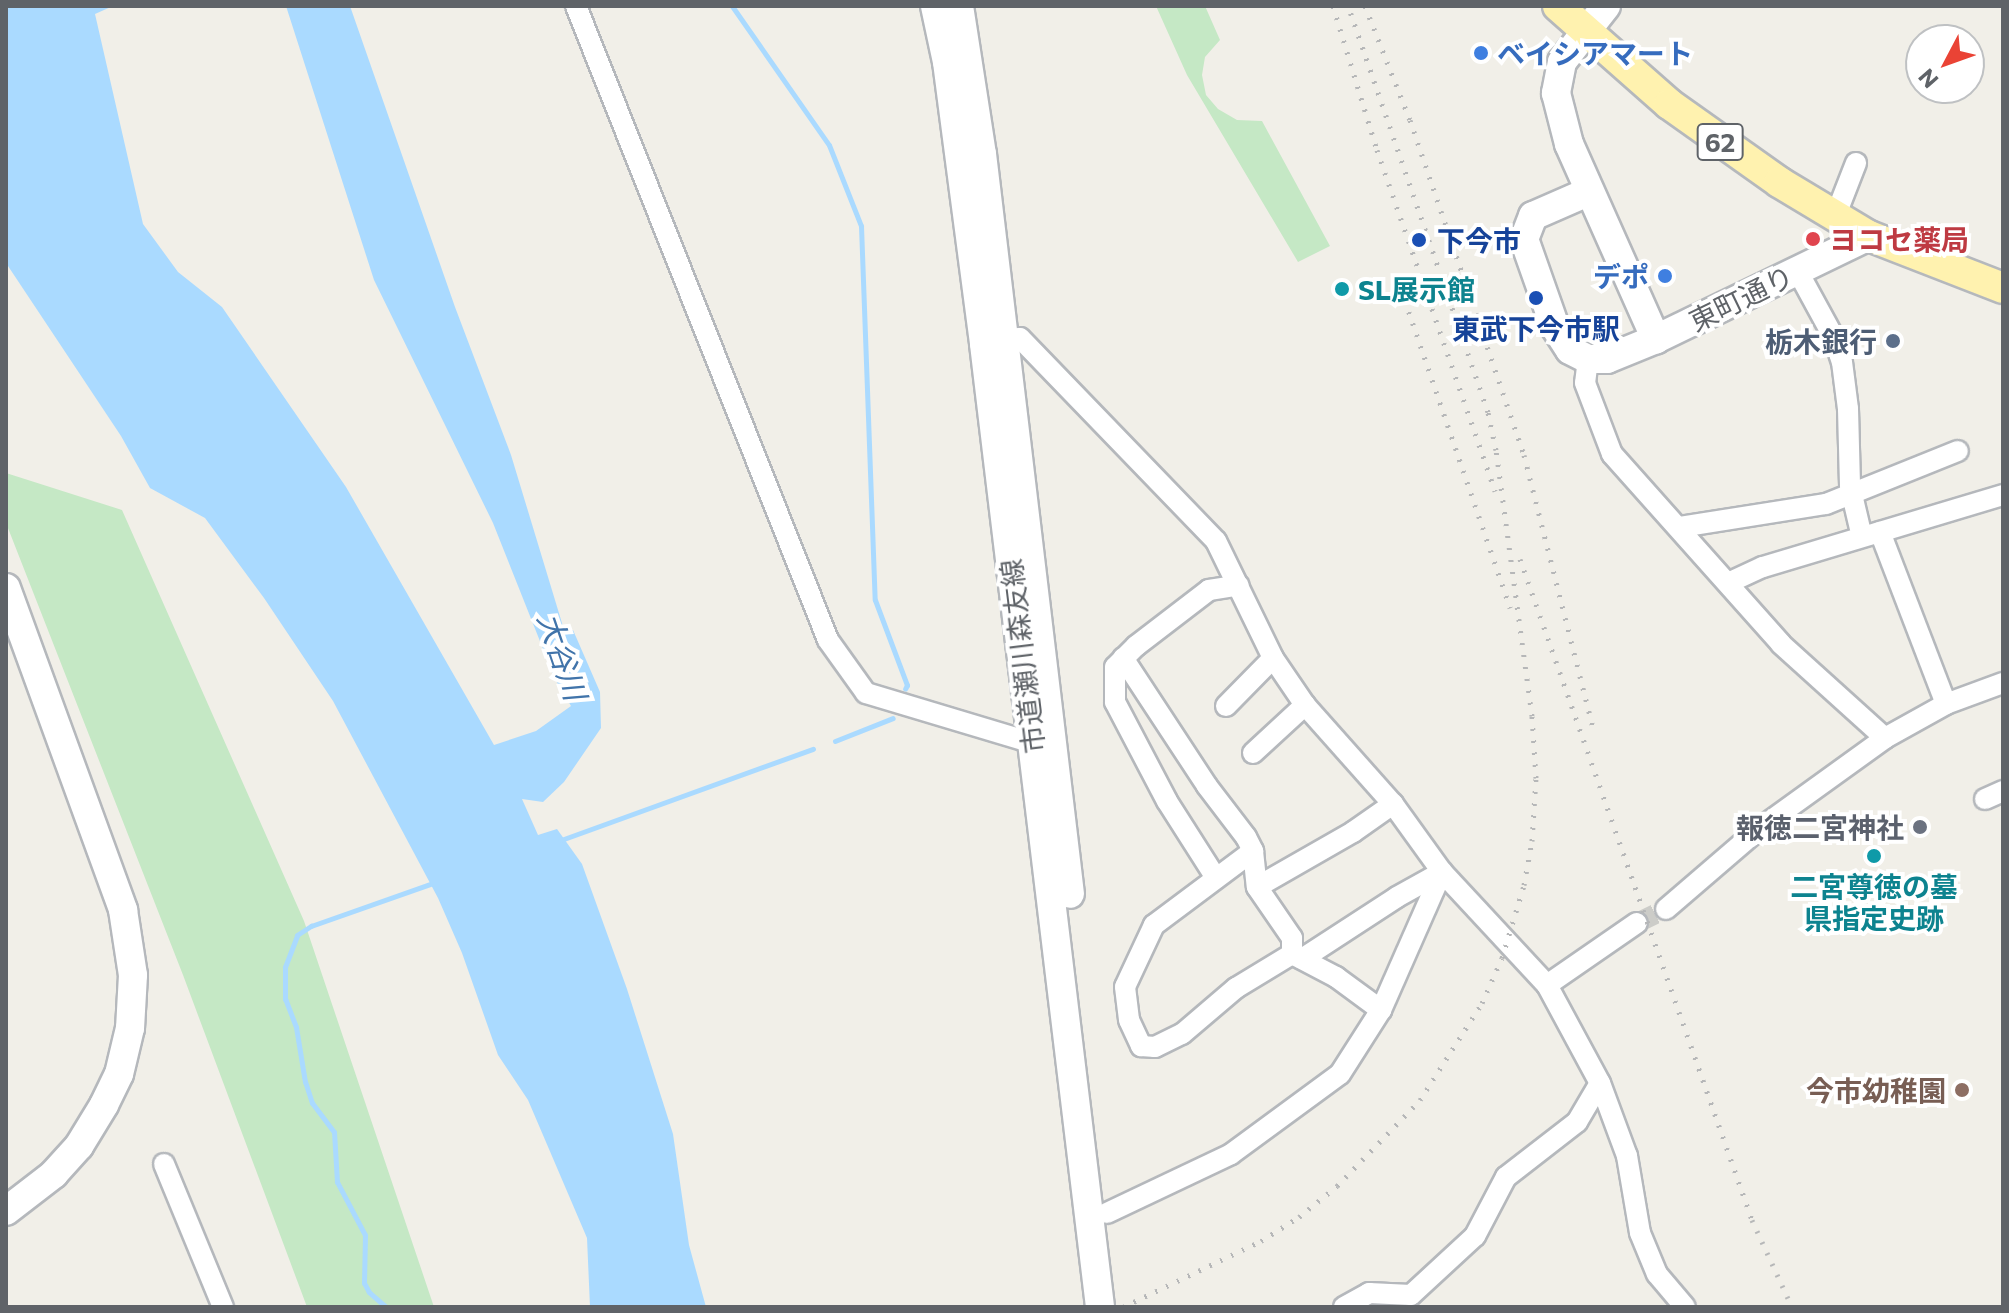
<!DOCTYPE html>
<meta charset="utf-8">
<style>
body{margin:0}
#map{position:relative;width:2009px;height:1313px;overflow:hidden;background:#f1efe8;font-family:Commissioner,"Noto Sans JP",sans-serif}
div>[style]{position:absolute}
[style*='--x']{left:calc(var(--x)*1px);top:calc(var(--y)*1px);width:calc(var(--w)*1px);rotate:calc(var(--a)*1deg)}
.green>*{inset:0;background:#c5e8c5}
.water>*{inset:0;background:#aadaff}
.stream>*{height:5px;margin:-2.5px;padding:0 2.5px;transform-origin:2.5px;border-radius:2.5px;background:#aadaff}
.street-tunnel>*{height:20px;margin-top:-10px;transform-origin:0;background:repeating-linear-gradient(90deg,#ccccc8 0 20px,transparent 0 30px)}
.roads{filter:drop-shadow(2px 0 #b5b8bc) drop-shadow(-2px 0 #b5b8bc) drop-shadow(0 2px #b5b8bc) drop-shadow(0 -2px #b5b8bc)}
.street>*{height:20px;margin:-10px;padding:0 10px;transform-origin:10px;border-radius:10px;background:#fff}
.secondary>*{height:28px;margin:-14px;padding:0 14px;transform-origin:14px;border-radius:14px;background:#fff}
.primary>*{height:30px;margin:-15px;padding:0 15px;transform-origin:15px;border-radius:15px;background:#fff2af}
.rail>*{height:5px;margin-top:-2.5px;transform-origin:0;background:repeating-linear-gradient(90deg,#b6b7b8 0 2px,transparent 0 12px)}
.dots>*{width:22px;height:22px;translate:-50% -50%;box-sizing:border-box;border:4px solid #fff;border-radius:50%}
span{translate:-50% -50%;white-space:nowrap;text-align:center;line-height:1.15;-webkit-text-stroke:8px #fff;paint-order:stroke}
.shield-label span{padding:2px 6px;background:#fff;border:2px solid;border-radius:6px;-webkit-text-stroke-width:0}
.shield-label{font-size:26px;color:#5f6368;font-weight:700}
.shop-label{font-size:28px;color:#366cbe;font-weight:700}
.left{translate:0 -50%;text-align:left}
.right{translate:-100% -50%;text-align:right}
.health-label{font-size:28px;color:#be3a42;font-weight:700}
.transit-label{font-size:28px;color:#164399;font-weight:700}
.culture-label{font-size:28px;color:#0d838f;font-weight:700}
.street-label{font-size:28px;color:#5f6368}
.service-label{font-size:28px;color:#4e5e75;font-weight:700}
.worship-label{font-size:28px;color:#5b616d;font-weight:700}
.education-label{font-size:28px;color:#785e54;font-weight:700}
.water-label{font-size:30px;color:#4174aa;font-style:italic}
.frame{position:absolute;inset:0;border:8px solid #5f6368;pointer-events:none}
.north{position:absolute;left:1905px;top:24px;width:80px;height:80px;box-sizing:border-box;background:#fff;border:2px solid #bfc1c3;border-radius:50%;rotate:229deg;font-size:22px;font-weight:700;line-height:32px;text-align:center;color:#5f6368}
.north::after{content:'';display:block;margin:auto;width:28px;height:36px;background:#ea4335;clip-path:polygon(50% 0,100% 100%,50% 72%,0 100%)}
</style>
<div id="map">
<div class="green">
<div style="clip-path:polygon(1156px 6px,1205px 6px,1220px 40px,1205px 57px,1202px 75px,1206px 95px,1218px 109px,1237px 120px,1262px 121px,1330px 246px,1298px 262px,1187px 75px)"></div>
<div style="clip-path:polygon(6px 473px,122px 510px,304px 921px,434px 1307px,307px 1307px,183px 975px,6px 523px)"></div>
</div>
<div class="water">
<div style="clip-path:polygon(6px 6px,113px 6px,95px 14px,143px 224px,178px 272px,222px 307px,346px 487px,494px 745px,536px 731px,571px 706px,555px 679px,493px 523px,374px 280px,286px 6px,350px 6px,455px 307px,511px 455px,565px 633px,573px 630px,600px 692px,601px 728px,564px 782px,543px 802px,522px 799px,538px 835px,557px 829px,582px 864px,627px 989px,673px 1134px,689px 1245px,706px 1307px,590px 1307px,587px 1238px,528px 1100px,498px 1055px,462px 953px,438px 898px,333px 701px,264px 598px,205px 518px,150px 488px,121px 436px,6px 263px)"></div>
</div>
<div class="stream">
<div style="--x:732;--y:6;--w:169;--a:55.1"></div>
<div style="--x:829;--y:145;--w:87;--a:68.4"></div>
<div style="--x:861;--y:226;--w:374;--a:87.9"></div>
<div style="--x:875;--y:600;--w:91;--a:69.4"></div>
<div style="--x:907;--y:685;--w:4;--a:117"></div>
<div style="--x:835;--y:741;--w:62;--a:-21.6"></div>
<div style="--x:561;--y:840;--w:268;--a:-19.9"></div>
<div style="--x:386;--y:1307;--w:23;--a:-139"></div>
<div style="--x:369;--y:1292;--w:10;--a:-119"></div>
<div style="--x:364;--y:1283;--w:48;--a:-88.8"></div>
<div style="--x:365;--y:1235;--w:60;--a:-117.8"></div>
<div style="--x:337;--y:1182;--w:50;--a:-93.4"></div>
<div style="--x:334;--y:1132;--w:36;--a:-127"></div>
<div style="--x:312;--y:1103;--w:22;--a:-108"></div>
<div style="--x:305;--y:1082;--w:56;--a:-99.3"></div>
<div style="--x:296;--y:1027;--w:30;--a:-111"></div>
<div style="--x:285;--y:999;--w:32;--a:-90"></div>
<div style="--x:285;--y:967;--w:34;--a:-69"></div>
<div style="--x:297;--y:935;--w:17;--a:-33"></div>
<div style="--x:311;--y:926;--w:126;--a:-19.4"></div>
</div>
<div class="street-tunnel">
<div style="--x:1637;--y:923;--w:32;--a:-26"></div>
</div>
<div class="roads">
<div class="street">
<div style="--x:576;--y:6;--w:682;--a:68.32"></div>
<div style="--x:828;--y:640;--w:65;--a:54.4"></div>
<div style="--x:866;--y:693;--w:185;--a:16.7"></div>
<div style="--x:1835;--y:217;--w:58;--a:-68.7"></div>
<div style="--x:1797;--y:270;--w:77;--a:61.4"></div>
<div style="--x:1834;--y:338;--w:25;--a:72"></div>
<div style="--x:1842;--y:362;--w:47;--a:82.7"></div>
<div style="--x:1848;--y:409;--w:77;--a:88.5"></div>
<div style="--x:1850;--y:486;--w:52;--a:76.8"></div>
<div style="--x:991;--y:342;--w:29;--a:-8"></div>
<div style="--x:1020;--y:338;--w:282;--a:46"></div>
<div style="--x:1216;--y:541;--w:130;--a:64"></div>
<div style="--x:1273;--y:658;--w:57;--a:55.8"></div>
<div style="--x:1305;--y:705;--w:132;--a:48.4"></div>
<div style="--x:1393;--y:804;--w:84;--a:54.2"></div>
<div style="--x:1442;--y:872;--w:154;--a:47.1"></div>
<div style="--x:1547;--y:985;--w:111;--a:61.6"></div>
<div style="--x:1600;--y:1083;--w:78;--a:69.7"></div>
<div style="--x:1627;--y:1156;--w:78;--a:80.4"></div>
<div style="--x:1640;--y:1233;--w:44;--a:67.5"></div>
<div style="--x:1657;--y:1274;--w:43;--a:49.7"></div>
<div style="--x:1588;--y:359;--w:24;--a:97"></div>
<div style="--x:1585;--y:383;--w:76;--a:69.2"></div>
<div style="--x:1612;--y:454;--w:254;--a:48.3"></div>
<div style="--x:1781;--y:644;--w:140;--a:42.1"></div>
<div style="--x:1680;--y:527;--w:148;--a:-9"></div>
<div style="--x:1826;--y:504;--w:142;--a:-21.9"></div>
<div style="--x:1880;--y:532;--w:184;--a:69"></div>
<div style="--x:1728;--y:583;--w:38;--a:-25"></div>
<div style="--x:1763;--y:567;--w:251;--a:-16.7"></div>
<div style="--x:1123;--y:658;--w:153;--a:56.7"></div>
<div style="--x:1207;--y:786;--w:64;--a:52.6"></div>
<div style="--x:1246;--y:837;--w:16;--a:63"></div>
<div style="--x:1253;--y:851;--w:36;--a:84"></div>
<div style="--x:1257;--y:887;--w:62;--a:55.5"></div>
<div style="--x:1292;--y:938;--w:16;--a:90"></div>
<div style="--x:1226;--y:706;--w:67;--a:-45.6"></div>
<div style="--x:1253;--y:753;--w:71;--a:-42.7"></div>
<div style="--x:1985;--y:799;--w:20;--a:-24"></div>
<div style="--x:1253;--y:851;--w:124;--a:143.2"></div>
<div style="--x:1154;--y:925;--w:68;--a:115.1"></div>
<div style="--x:1125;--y:987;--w:33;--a:83"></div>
<div style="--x:1129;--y:1020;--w:29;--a:65"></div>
<div style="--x:1141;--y:1046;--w:14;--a:4"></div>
<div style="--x:1155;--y:1047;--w:30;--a:-26"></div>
<div style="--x:1182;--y:1034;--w:71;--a:-40.4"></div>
<div style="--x:1236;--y:988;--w:66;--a:-31.3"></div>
<div style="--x:1292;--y:954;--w:50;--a:27.6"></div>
<div style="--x:1336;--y:977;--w:56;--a:36.3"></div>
<div style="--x:1216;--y:878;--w:91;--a:-122.5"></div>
<div style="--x:1167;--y:801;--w:112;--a:-117.7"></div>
<div style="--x:1115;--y:702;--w:35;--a:-90"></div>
<div style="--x:1115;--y:667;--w:30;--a:-45"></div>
<div style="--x:1136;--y:646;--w:92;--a:-37.5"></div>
<div style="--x:1209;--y:590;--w:30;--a:-9"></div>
<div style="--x:1257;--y:887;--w:111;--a:-29.8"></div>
<div style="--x:1353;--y:832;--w:49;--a:-35"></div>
<div style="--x:1666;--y:909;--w:123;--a:-40.7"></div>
<div style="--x:1759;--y:829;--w:155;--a:-35.8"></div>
<div style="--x:1885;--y:738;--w:70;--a:-29.1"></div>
<div style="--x:1946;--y:704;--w:61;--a:-20.2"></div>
<div style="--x:1302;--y:959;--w:113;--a:-33.1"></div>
<div style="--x:1397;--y:897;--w:51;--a:-29.1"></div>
<div style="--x:1547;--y:985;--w:109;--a:-34.6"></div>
<div style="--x:164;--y:1164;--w:155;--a:67.6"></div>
<div style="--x:1107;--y:1213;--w:137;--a:-25.4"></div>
<div style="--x:1231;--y:1154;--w:135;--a:-36.3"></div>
<div style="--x:1340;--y:1074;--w:76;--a:-57.4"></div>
<div style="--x:1381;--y:1010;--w:151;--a:-66.2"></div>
<div style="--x:1344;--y:1307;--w:29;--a:-29"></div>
<div style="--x:1369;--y:1293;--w:42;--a:2.7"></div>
<div style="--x:1411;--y:1295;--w:87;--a:-42.7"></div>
<div style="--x:1475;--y:1236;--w:67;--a:-62.3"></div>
<div style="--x:1506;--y:1177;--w:90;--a:-37.8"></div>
<div style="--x:1577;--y:1122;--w:45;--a:-59.5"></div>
</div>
<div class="secondary">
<div style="--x:935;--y:6;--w:57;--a:77.9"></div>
<div style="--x:947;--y:62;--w:284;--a:82.5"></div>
<div style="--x:984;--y:344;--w:970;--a:83.13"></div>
<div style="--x:959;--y:6;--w:150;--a:81.2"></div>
<div style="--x:982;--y:154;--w:745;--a:83.22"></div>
<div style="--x:1606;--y:6;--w:71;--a:128.2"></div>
<div style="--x:1562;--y:62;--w:32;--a:101"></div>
<div style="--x:1556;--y:93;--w:53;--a:75.7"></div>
<div style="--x:1569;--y:144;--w:214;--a:66"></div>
<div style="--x:1588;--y:192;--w:60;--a:156.4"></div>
<div style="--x:1533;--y:216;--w:25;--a:111"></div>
<div style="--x:1524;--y:239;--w:93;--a:70.6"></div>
<div style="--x:1555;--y:327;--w:27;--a:57"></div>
<div style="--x:1570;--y:350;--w:20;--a:27"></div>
<div style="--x:1588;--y:359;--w:19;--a:0"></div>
<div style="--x:1607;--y:359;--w:53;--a:-22.2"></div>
<div style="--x:1656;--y:339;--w:237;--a:-25.8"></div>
<div style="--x:6;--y:588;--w:343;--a:70"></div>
<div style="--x:123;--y:910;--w:66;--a:81.3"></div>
<div style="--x:133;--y:975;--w:53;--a:93.2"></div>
<div style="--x:130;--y:1028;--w:47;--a:103.4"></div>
<div style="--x:119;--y:1074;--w:34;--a:116"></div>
<div style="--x:104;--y:1105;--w:48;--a:121.4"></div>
<div style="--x:79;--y:1146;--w:38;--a:132"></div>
<div style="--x:54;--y:1174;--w:61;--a:142.4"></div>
</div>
<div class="primary">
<div style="--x:1558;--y:6;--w:148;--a:41.4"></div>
<div style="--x:1669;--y:104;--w:135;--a:35.3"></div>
<div style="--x:1779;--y:182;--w:105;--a:31"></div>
<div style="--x:1869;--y:236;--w:144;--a:21.2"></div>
</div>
</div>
<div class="rail">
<div style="--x:1333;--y:6;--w:151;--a:73"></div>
<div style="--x:1377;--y:150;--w:361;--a:70.9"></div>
<div style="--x:1365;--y:6;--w:123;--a:68.5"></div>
<div style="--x:1410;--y:120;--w:354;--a:71.2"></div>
<div style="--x:1524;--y:455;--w:282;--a:75.8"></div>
<div style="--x:1401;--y:289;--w:337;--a:71.1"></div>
<div style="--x:1520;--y:559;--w:701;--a:70.66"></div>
<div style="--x:1752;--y:1220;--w:96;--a:65.3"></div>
<div style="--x:1123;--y:1307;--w:153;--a:-25.6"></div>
<div style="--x:1261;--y:1241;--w:45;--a:-32.3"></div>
<div style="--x:1299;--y:1217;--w:49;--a:-39.2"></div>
<div style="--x:1337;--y:1186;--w:120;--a:-46"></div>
<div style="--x:1420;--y:1100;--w:115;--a:-57.4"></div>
<div style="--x:1482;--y:1003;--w:49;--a:-66"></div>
<div style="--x:1502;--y:958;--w:76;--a:-73.2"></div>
<div style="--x:1524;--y:885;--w:45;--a:-79.7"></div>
<div style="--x:1532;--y:841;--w:63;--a:-86.4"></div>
<div style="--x:1536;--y:778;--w:62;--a:-93.7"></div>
<div style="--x:1532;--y:716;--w:268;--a:-97.7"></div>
<div style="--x:1496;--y:450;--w:39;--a:-102"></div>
<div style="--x:1488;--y:412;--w:429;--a:-109"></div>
</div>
<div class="dots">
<div style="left:1481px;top:53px;background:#3f7fe0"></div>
<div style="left:1813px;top:239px;background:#e0444e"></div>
<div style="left:1419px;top:240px;background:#1a4fb4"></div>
<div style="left:1665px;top:276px;background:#3f7fe0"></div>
<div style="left:1342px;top:289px;background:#0f9aa8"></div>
<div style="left:1536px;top:298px;background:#1a4fb4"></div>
<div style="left:1893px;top:341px;background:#5c6f8a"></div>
<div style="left:1920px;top:827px;background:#6b7280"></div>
<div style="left:1874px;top:856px;background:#0f9aa8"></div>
<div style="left:1962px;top:1090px;background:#8d6e63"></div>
</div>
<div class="shield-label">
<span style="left:1720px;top:142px">62</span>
</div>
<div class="shop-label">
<span class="left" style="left:1497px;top:53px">ベイシアマート</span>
<span class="right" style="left:1649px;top:276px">デポ</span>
</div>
<div class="health-label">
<span class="left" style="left:1829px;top:239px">ヨコセ薬局</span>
</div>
<div class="transit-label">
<span class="left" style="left:1437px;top:240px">下今市</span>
<span style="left:1536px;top:328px">東武下今市駅</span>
</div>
<div class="culture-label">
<span class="left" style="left:1358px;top:289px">SL展示館</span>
<span style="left:1874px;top:902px">二宮尊徳の墓<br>県指定史跡</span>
</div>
<div class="street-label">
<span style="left:1741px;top:298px;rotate:-26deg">東町通り</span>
<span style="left:1022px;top:656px;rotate:-97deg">市道瀬川森友線</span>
</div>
<div class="service-label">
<span class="right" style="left:1877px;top:341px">栃木銀行</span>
</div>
<div class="worship-label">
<span class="right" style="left:1904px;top:827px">報徳二宮神社</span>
</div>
<div class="education-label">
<span class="right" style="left:1946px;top:1090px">今市幼稚園</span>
</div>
<div class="water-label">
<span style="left:563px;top:656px;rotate:71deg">大谷川</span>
</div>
<div class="frame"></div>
<div class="north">N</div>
</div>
